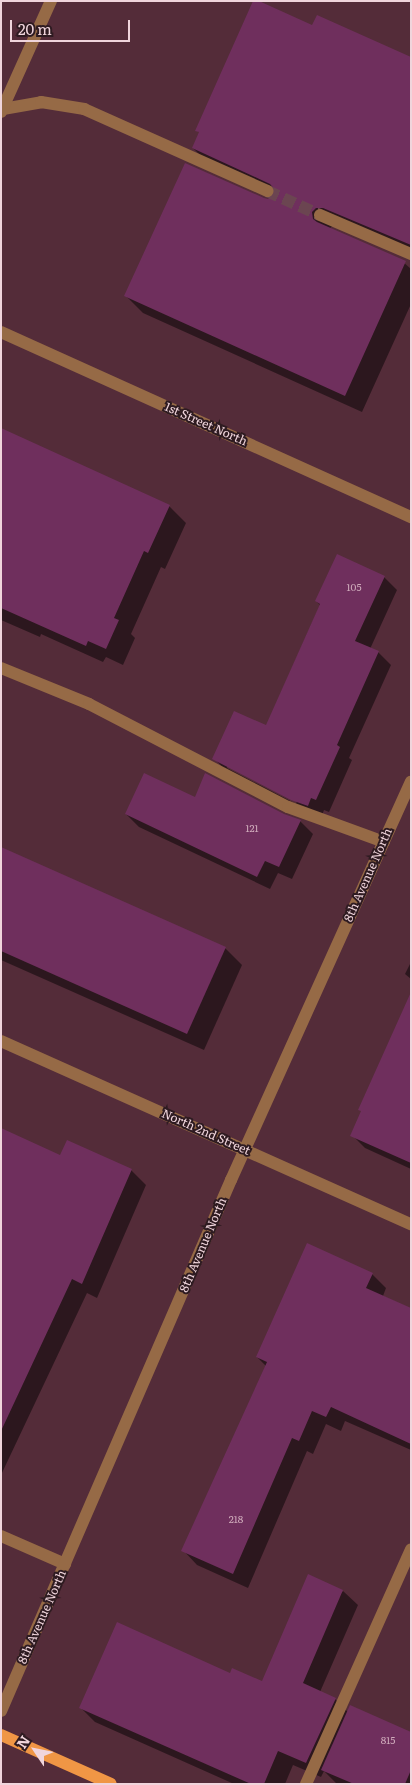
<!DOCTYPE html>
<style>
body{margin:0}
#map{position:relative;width:412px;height:1785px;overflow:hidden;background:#542c39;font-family:Literata,serif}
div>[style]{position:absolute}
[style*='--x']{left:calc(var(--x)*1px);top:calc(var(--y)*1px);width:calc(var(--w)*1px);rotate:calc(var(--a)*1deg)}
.shadow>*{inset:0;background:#0007}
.building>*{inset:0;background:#6f2f5d}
.minor-tunnel>*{height:12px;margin-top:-6px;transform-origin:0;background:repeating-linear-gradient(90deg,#6b4551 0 12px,transparent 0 18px)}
.minor>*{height:12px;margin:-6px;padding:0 6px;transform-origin:6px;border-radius:6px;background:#966a46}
.major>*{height:12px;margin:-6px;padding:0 6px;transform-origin:6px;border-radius:6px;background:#f09645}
span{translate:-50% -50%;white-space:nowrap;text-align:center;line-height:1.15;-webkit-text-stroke:4px #2e1b21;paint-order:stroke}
.number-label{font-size:10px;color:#d0acbc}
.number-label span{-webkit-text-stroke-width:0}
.street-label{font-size:12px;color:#f0d5dc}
.frame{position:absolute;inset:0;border:2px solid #f0d5dc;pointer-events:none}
.north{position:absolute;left:10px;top:1725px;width:50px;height:50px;-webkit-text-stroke:4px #2e1b21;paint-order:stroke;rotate:304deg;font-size:14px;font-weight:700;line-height:20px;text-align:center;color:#f0d5dc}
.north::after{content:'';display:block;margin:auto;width:18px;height:22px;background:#f0d5dc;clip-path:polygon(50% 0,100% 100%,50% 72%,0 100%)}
.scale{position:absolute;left:10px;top:20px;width:120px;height:22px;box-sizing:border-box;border:2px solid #f0d5dc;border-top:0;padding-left:6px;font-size:15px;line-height:18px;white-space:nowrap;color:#f0d5dc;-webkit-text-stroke:4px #2e1b21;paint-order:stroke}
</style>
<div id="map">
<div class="shadow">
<div style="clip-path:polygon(313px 27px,411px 59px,411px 254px,336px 223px,329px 229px,402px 261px,411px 269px,411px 304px,362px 412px,143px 313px,126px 296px,276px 195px,210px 165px,193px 148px,200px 133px,197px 130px)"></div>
<div style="clip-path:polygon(1px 429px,169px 506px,186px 523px,165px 569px,161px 567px,131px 634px,135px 638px,123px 665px,106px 657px,103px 662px,41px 634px,40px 637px,1px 620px)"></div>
<div style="clip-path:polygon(evenodd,384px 577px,397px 590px,370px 649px,378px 652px,391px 665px,349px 758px,352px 760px,329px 812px,324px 810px,321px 818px,226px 771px,214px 758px,266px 727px,320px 605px,316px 601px,384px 577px,227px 765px,297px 801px,296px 804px,227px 768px,227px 765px)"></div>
<div style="clip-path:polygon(195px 798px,284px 815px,300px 821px,313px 834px,292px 879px,278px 873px,270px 889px,139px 827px,126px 814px)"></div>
<div style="clip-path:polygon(1px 849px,225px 948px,242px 965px,204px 1050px,1px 960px)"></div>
<div style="clip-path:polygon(411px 962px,411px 979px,405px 974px)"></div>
<div style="clip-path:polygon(411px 995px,411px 1169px,365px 1148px,352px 1135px)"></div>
<div style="clip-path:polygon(61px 1156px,131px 1170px,146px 1185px,97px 1298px,87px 1293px,1px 1475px,1px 1286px)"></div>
<div style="clip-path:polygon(372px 1274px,386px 1288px,383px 1296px,411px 1309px,411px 1450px,345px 1421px,341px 1431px,326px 1424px,313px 1454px,307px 1451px,248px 1588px,197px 1565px,183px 1550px,266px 1366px,257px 1357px)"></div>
<div style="clip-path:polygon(343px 1591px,358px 1605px,320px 1692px,335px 1699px,348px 1712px,411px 1733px,411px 1784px,337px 1784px,324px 1771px,321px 1777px,293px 1765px,285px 1784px,234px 1784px,95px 1722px,80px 1707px,231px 1675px,262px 1683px)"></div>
</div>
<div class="building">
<div style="clip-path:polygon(253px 1px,259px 1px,312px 25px,317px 15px,411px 57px,411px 245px,323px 208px,316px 208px,312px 212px,313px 219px,317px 222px,406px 261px,345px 396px,124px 296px,185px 163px,264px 198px,268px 199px,274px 195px,275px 190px,270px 184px,192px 148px,199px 132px,195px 131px)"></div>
<div style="clip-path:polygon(1px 428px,170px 505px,148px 553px,144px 551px,114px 618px,119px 620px,106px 649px,88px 641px,86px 646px,1px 608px)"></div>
<div style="clip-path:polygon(337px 554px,385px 576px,355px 641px,379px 651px,337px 745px,340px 747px,316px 800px,311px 798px,308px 806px,291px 800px,212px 759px,234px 711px,266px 725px,320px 604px,315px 601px)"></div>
<div style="clip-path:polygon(144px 773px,195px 797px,205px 773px,284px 814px,301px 820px,279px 867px,265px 861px,257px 877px,125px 814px)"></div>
<div style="clip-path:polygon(1px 847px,226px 947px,187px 1034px,1px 951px)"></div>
<div style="clip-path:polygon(411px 992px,411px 1163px,350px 1136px,361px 1111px,358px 1110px)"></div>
<div style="clip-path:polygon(1px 1128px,60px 1155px,67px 1140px,132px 1169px,82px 1284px,72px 1279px,1px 1431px)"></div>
<div style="clip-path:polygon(307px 1243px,373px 1273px,366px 1288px,411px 1308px,411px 1444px,331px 1407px,326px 1417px,312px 1411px,299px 1441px,292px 1438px,233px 1574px,181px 1551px,267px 1362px,256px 1357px)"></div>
<div style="clip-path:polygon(308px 1574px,343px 1590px,303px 1683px,336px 1698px,306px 1763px,278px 1751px,264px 1784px,251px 1784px,79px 1708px,117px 1622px,230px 1673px,232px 1668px,262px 1681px)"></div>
<div style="clip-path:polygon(350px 1705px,411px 1732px,411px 1770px,405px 1784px,354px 1784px,321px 1770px)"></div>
</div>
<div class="minor-tunnel">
<div style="--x:267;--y:191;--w:58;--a:24.4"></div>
</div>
<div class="minor">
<div style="--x:3;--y:109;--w:39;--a:-10"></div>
<div style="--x:41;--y:102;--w:44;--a:9.2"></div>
<div style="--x:84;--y:109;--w:201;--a:24.1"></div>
<div style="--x:1;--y:112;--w:122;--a:-65.8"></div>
<div style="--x:320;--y:215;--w:99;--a:23.2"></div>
<div style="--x:1;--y:332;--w:450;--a:24.3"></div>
<div style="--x:1;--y:668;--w:95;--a:22.2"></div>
<div style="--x:89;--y:704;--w:224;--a:27.4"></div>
<div style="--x:288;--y:807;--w:102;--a:20"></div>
<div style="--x:1;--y:1041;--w:449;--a:24.1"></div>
<div style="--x:1;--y:1536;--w:70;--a:23.6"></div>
<div style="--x:1;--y:1711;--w:579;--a:-66.58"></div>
<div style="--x:231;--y:1180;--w:437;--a:-65.7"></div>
<div style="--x:306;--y:1784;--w:257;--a:-65.9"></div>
</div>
<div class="major">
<div style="--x:1;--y:1735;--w:120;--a:24"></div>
</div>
<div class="number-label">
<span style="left:354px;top:587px">105</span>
<span style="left:252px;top:828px">121</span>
<span style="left:236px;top:1519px">218</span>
<span style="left:388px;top:1740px">815</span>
</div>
<div class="street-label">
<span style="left:206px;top:424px;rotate:24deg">1st Street North</span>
<span style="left:368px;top:875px;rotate:-66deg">8th Avenue North</span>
<span style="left:206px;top:1132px;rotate:24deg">North 2nd Street</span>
<span style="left:203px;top:1245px;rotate:-67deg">8th Avenue North</span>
<span style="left:42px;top:1617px;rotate:-66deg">8th Avenue North</span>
</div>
<div class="frame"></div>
<div class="north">N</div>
<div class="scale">20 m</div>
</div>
